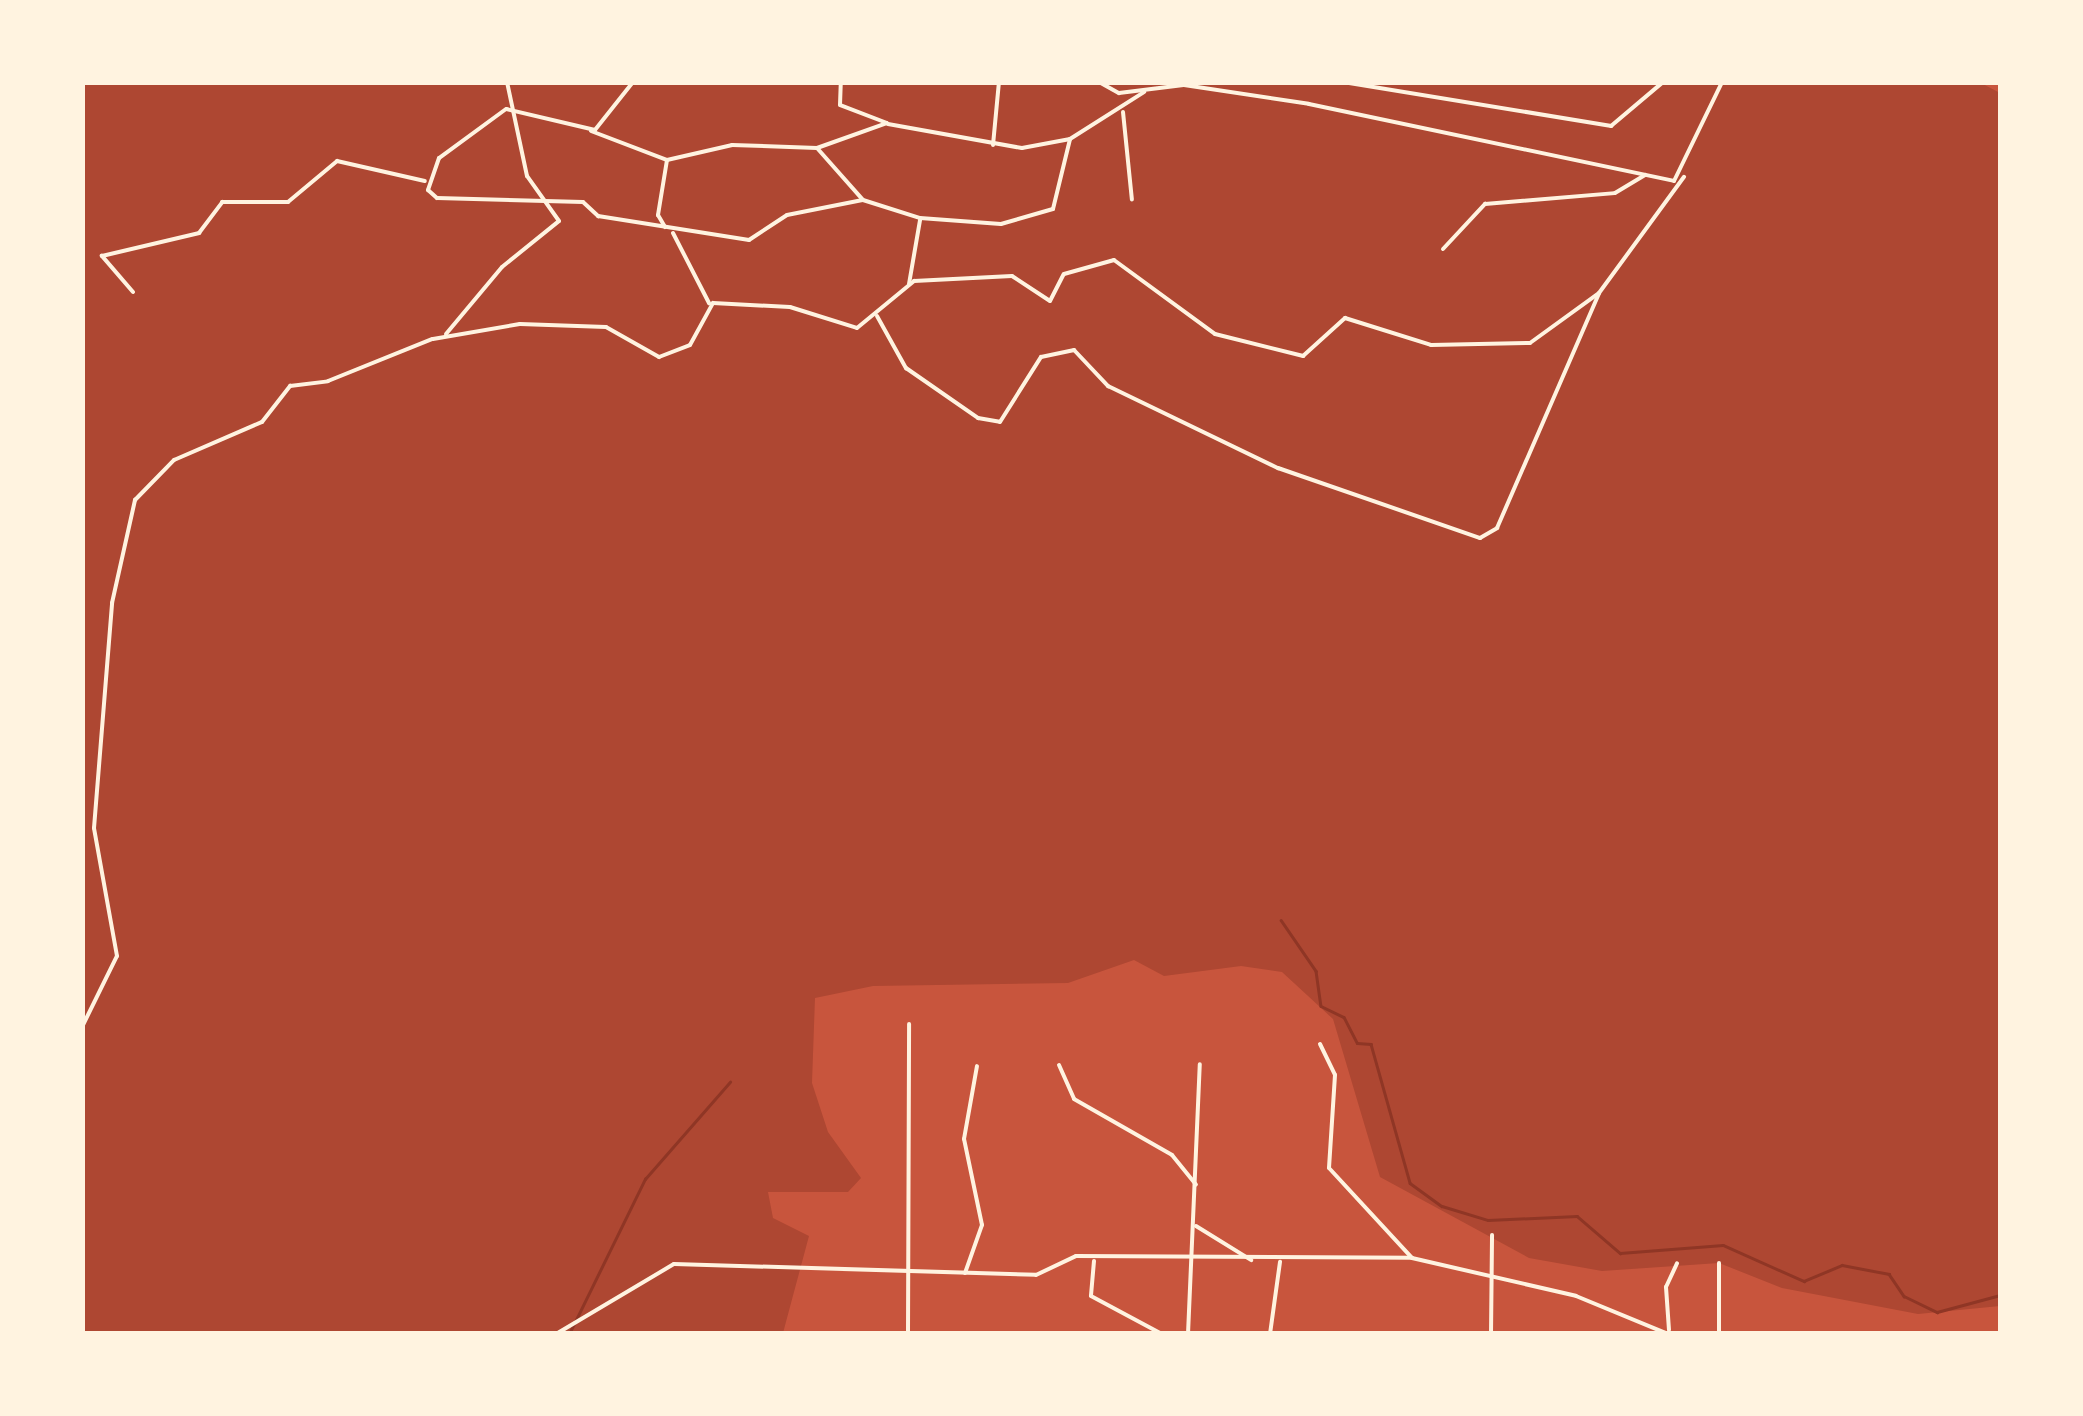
<!DOCTYPE html>
<style>
body{margin:0}
#map{position:relative;width:2083px;height:1416px;overflow:hidden;background:#c8553d;font-family:"Source Serif 4",serif}
div>[style]{position:absolute}
[style*='--x']{left:calc(var(--x)*1px);top:calc(var(--y)*1px);width:calc(var(--w)*1px);rotate:calc(var(--a)*1deg)}
.green>*{inset:0;background:#ae4732}
.stream>*{height:2.5px;margin:-1.25px;padding:0 1.25px;transform-origin:1.25px;border-radius:1.25px;background:#8f3625}
.minor>*{height:4px;margin:-2px;padding:0 2px;transform-origin:2px;border-radius:2px;background:#fff3e0}
span{translate:-50% -50%;white-space:nowrap;text-align:center;line-height:1.15;-webkit-text-stroke:10px #fff3e0;paint-order:stroke}
.frame{position:absolute;inset:0;border:85px solid #fff3e0;pointer-events:none}
</style>
<div id="map">
<div class="green">
<div style="clip-path:polygon(1979px 82px,2000px 93px,2000px 1306px,1918px 1314px,1782px 1288px,1719px 1263px,1602px 1271px,1529px 1258px,1380px 1177px,1333px 1019px,1282px 972px,1241px 966px,1164px 976px,1134px 960px,1068px 983px,873px 986px,815px 998px,812px 1083px,828px 1132px,861px 1178px,848px 1192px,768px 1192px,773px 1218px,809px 1236px,783px 1333px,83px 1333px,82px 83px)"></div>
</div>
<div class="stream">
<div style="--x:1281;--y:920;--w:62;--a:55.5"></div>
<div style="--x:1316;--y:971;--w:35;--a:82"></div>
<div style="--x:1321;--y:1006;--w:25;--a:26"></div>
<div style="--x:1344;--y:1017;--w:29;--a:63"></div>
<div style="--x:1357;--y:1043;--w:14;--a:4"></div>
<div style="--x:1371;--y:1044;--w:144;--a:74.3"></div>
<div style="--x:1410;--y:1183;--w:39;--a:36"></div>
<div style="--x:1442;--y:1206;--w:48;--a:16.9"></div>
<div style="--x:1488;--y:1220;--w:89;--a:-2.6"></div>
<div style="--x:1577;--y:1216;--w:57;--a:40.7"></div>
<div style="--x:1620;--y:1253;--w:103;--a:-4.4"></div>
<div style="--x:1723;--y:1245;--w:89;--a:24"></div>
<div style="--x:1804;--y:1281;--w:41;--a:-22.8"></div>
<div style="--x:1842;--y:1265;--w:48;--a:10.8"></div>
<div style="--x:1889;--y:1274;--w:27;--a:56"></div>
<div style="--x:1904;--y:1296;--w:37;--a:26"></div>
<div style="--x:1937;--y:1312;--w:65;--a:-15.1"></div>
<div style="--x:569;--y:1334;--w:173;--a:-63.9"></div>
<div style="--x:645;--y:1179;--w:129;--a:-48.8"></div>
</div>
<div class="minor">
<div style="--x:633;--y:82;--w:61;--a:128.4"></div>
<div style="--x:595;--y:130;--w:91;--a:-166.7"></div>
<div style="--x:506;--y:109;--w:83;--a:143.8"></div>
<div style="--x:439;--y:158;--w:34;--a:109"></div>
<div style="--x:428;--y:190;--w:12;--a:42"></div>
<div style="--x:437;--y:198;--w:146;--a:1.6"></div>
<div style="--x:583;--y:202;--w:21;--a:43"></div>
<div style="--x:598;--y:216;--w:153;--a:9"></div>
<div style="--x:749;--y:240;--w:45;--a:-33.3"></div>
<div style="--x:787;--y:215;--w:77;--a:-11.2"></div>
<div style="--x:863;--y:200;--w:60;--a:17.5"></div>
<div style="--x:920;--y:218;--w:81;--a:4.2"></div>
<div style="--x:1001;--y:224;--w:54;--a:-16.1"></div>
<div style="--x:1053;--y:209;--w:72;--a:-76.3"></div>
<div style="--x:1070;--y:139;--w:88;--a:-32.4"></div>
<div style="--x:1099;--y:82;--w:23;--a:29"></div>
<div style="--x:1119;--y:93;--w:65;--a:-7"></div>
<div style="--x:1184;--y:85;--w:126;--a:8.6"></div>
<div style="--x:1309;--y:104;--w:373;--a:11.9"></div>
<div style="--x:1674;--y:181;--w:110;--a:-64.1"></div>
<div style="--x:1343;--y:82;--w:272;--a:9.3"></div>
<div style="--x:1611;--y:126;--w:68;--a:-40.2"></div>
<div style="--x:1123;--y:112;--w:88;--a:84.2"></div>
<div style="--x:888;--y:124;--w:136;--a:10.2"></div>
<div style="--x:1022;--y:148;--w:49;--a:-10.6"></div>
<div style="--x:591;--y:131;--w:81;--a:20.9"></div>
<div style="--x:667;--y:160;--w:56;--a:99.3"></div>
<div style="--x:658;--y:215;--w:14;--a:60"></div>
<div style="--x:993;--y:145;--w:63;--a:-84.6"></div>
<div style="--x:817;--y:148;--w:69;--a:48.5"></div>
<div style="--x:667;--y:160;--w:67;--a:-13"></div>
<div style="--x:732;--y:145;--w:85;--a:2"></div>
<div style="--x:817;--y:148;--w:74;--a:-19.7"></div>
<div style="--x:887;--y:123;--w:50;--a:-159"></div>
<div style="--x:840;--y:105;--w:23;--a:-88"></div>
<div style="--x:673;--y:233;--w:79;--a:62.8"></div>
<div style="--x:1443;--y:249;--w:62;--a:-47"></div>
<div style="--x:1485;--y:204;--w:130;--a:-4.8"></div>
<div style="--x:1615;--y:193;--w:35;--a:-31"></div>
<div style="--x:909;--y:284;--w:65;--a:-80.2"></div>
<div style="--x:133;--y:292;--w:48;--a:-130.7"></div>
<div style="--x:102;--y:256;--w:100;--a:-13.3"></div>
<div style="--x:199;--y:233;--w:39;--a:-53"></div>
<div style="--x:222;--y:202;--w:66;--a:0"></div>
<div style="--x:288;--y:202;--w:64;--a:-39.9"></div>
<div style="--x:337;--y:161;--w:90;--a:12.8"></div>
<div style="--x:877;--y:316;--w:60;--a:60.9"></div>
<div style="--x:906;--y:368;--w:88;--a:34.8"></div>
<div style="--x:978;--y:418;--w:22;--a:10"></div>
<div style="--x:1000;--y:422;--w:77;--a:-57.8"></div>
<div style="--x:1041;--y:357;--w:34;--a:-12"></div>
<div style="--x:1074;--y:350;--w:50;--a:46.6"></div>
<div style="--x:1108;--y:386;--w:189;--a:25.8"></div>
<div style="--x:1278;--y:468;--w:214;--a:19.1"></div>
<div style="--x:1480;--y:538;--w:20;--a:-30"></div>
<div style="--x:1497;--y:528;--w:256;--a:-66.5"></div>
<div style="--x:1599;--y:293;--w:144;--a:-53.8"></div>
<div style="--x:446;--y:334;--w:87;--a:-50.1"></div>
<div style="--x:502;--y:267;--w:73;--a:-38.9"></div>
<div style="--x:559;--y:221;--w:55;--a:-125.4"></div>
<div style="--x:527;--y:176;--w:96;--a:-102"></div>
<div style="--x:433;--y:339;--w:88;--a:-9.8"></div>
<div style="--x:520;--y:324;--w:86;--a:2"></div>
<div style="--x:606;--y:327;--w:61;--a:29.5"></div>
<div style="--x:659;--y:357;--w:33;--a:-21"></div>
<div style="--x:690;--y:345;--w:48;--a:-61.3"></div>
<div style="--x:713;--y:303;--w:77;--a:3"></div>
<div style="--x:790;--y:307;--w:70;--a:17.4"></div>
<div style="--x:857;--y:328;--w:74;--a:-39.5"></div>
<div style="--x:914;--y:281;--w:98;--a:-2.9"></div>
<div style="--x:1012;--y:276;--w:45;--a:33.3"></div>
<div style="--x:1050;--y:301;--w:30;--a:-63"></div>
<div style="--x:1064;--y:274;--w:52;--a:-15.6"></div>
<div style="--x:1114;--y:260;--w:125;--a:36.2"></div>
<div style="--x:1215;--y:334;--w:91;--a:14"></div>
<div style="--x:1303;--y:356;--w:57;--a:-42.1"></div>
<div style="--x:1345;--y:318;--w:90;--a:17.4"></div>
<div style="--x:1431;--y:345;--w:99;--a:-1.2"></div>
<div style="--x:1530;--y:343;--w:85;--a:-35.9"></div>
<div style="--x:82;--y:1027;--w:79;--a:-63.8"></div>
<div style="--x:117;--y:956;--w:130;--a:-100.2"></div>
<div style="--x:94;--y:828;--w:226;--a:-85.4"></div>
<div style="--x:112;--y:603;--w:106;--a:-77.4"></div>
<div style="--x:135;--y:500;--w:56;--a:-45.7"></div>
<div style="--x:174;--y:460;--w:96;--a:-23.4"></div>
<div style="--x:262;--y:422;--w:46;--a:-52.1"></div>
<div style="--x:290;--y:386;--w:38;--a:-7"></div>
<div style="--x:328;--y:381;--w:112;--a:-22"></div>
<div style="--x:1320;--y:1044;--w:34;--a:64"></div>
<div style="--x:1335;--y:1075;--w:93;--a:93.7"></div>
<div style="--x:1329;--y:1168;--w:122;--a:47.3"></div>
<div style="--x:1059;--y:1065;--w:37;--a:66"></div>
<div style="--x:1074;--y:1099;--w:113;--a:29.7"></div>
<div style="--x:1172;--y:1155;--w:38;--a:51"></div>
<div style="--x:1196;--y:1226;--w:65;--a:31.7"></div>
<div style="--x:1094;--y:1261;--w:35;--a:95"></div>
<div style="--x:1091;--y:1296;--w:81;--a:28.2"></div>
<div style="--x:1719;--y:1263;--w:71;--a:90"></div>
<div style="--x:965;--y:1273;--w:51;--a:-70.5"></div>
<div style="--x:982;--y:1225;--w:88;--a:-101.8"></div>
<div style="--x:964;--y:1139;--w:74;--a:-79.9"></div>
<div style="--x:1669;--y:1330;--w:43;--a:-94"></div>
<div style="--x:1666;--y:1287;--w:26;--a:-65"></div>
<div style="--x:556;--y:1334;--w:137;--a:-30.7"></div>
<div style="--x:674;--y:1264;--w:362;--a:1.7"></div>
<div style="--x:1036;--y:1275;--w:44;--a:-25.4"></div>
<div style="--x:1076;--y:1256;--w:336;--a:0.3"></div>
<div style="--x:1412;--y:1258;--w:168;--a:13"></div>
<div style="--x:1576;--y:1296;--w:100;--a:22.4"></div>
<div style="--x:908;--y:1334;--w:310;--a:-89.8"></div>
<div style="--x:1188;--y:1334;--w:270;--a:-87.5"></div>
<div style="--x:1270;--y:1334;--w:73;--a:-82.1"></div>
<div style="--x:1491;--y:1334;--w:99;--a:-89.4"></div>
</div>
<div class="frame"></div>
</div>
